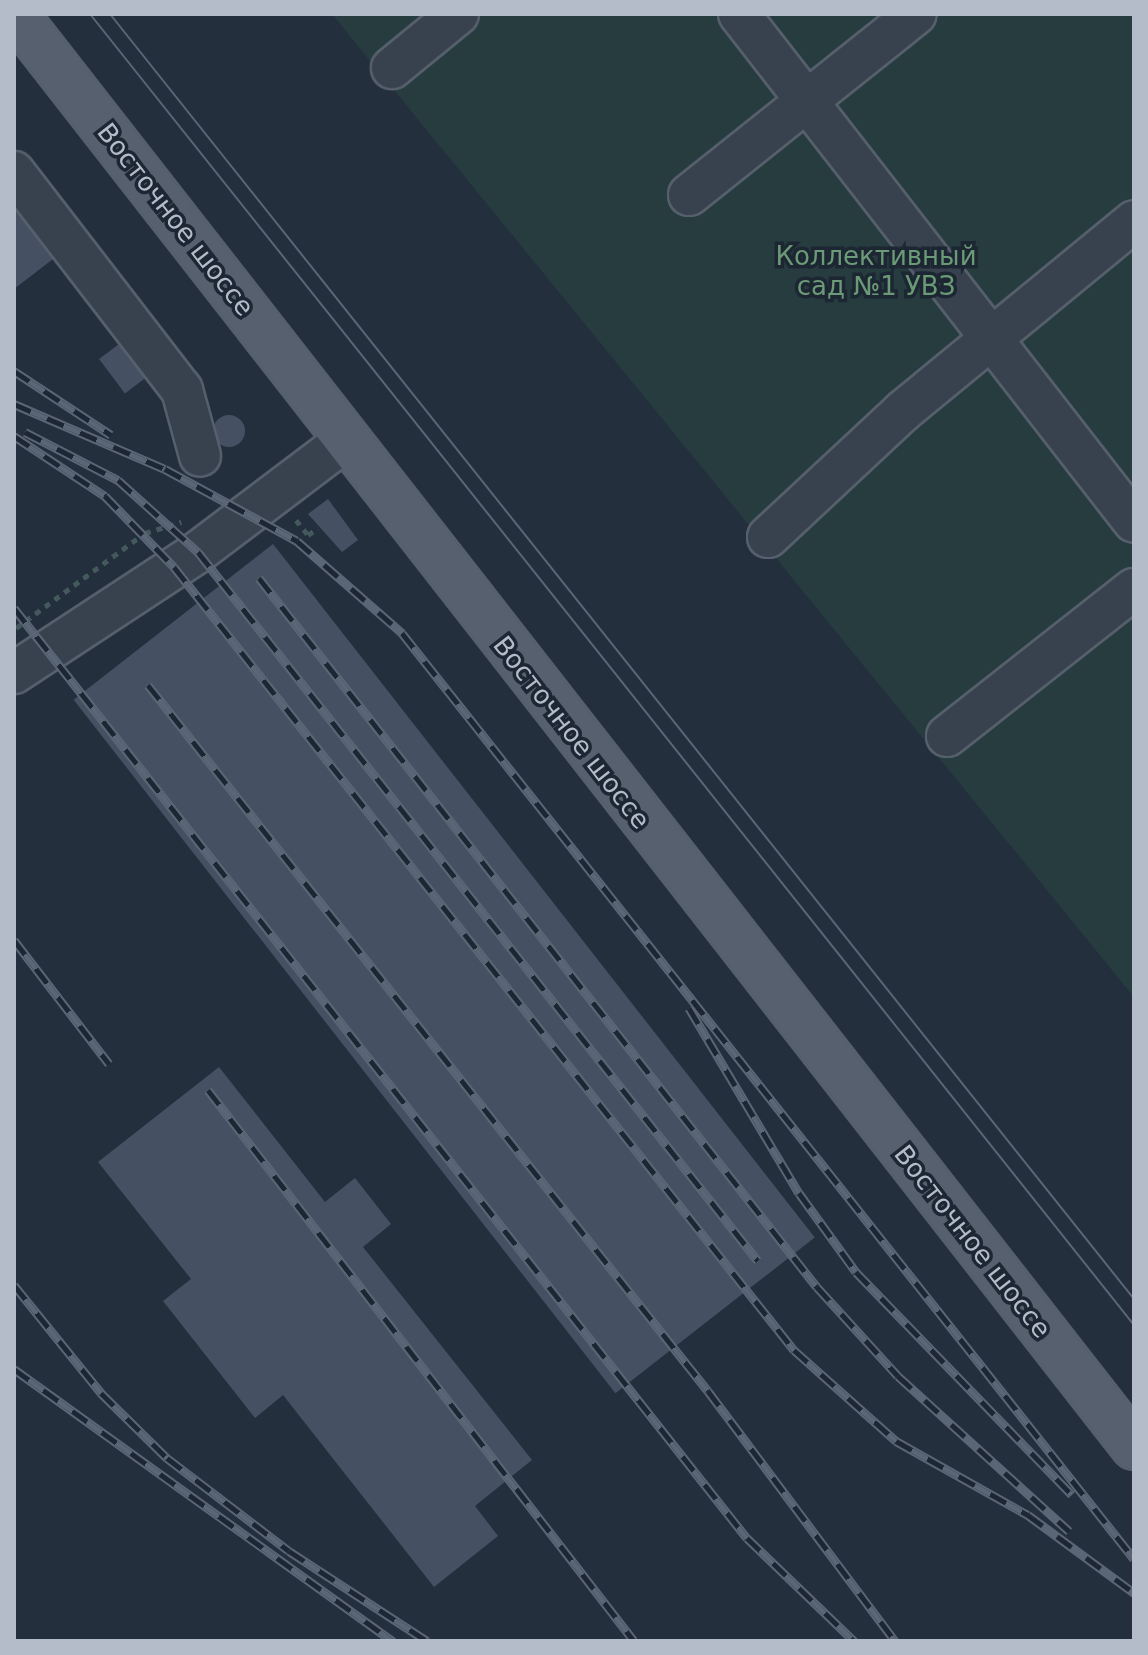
<!DOCTYPE html>
<meta charset="utf-8">
<style>
body{margin:0}
#map{position:relative;width:1148px;height:1655px;overflow:hidden;background:#242f3e;font-family:"DejaVu Sans",sans-serif}
div>[style]{position:absolute}
[style*='--x']{left:calc(var(--x)*1px);top:calc(var(--y)*1px);width:calc(var(--w)*1px);rotate:calc(var(--a)*1deg)}
.green>*{inset:0;background:#263c3f}
.building>*{inset:0;background:#455162;transform-origin:0 0}
.round{border-radius:50%}
.path>*{height:5px;margin-top:-2.5px;transform-origin:0;background:repeating-linear-gradient(90deg,#44595c 0 6px,transparent 0 12px)}
.roads{filter:drop-shadow(2px 0 #565f6c) drop-shadow(-2px 0 #565f6c) drop-shadow(0 2px #565f6c) drop-shadow(0 -2px #565f6c)}
.minor>*{height:40px;margin:-20px;padding:0 20px;transform-origin:20px;border-radius:20px;background:#38414e}
.major>*{height:44px;margin:-22px;padding:0 22px;transform-origin:22px;border-radius:22px;background:#56606e}
.tram>*{height:2px;margin:-1px;padding:0 1px;transform-origin:1px;border-radius:1px;background:#5a6575}
.rail>*{height:9px;margin-top:-4.5px;transform-origin:0;background:repeating-linear-gradient(90deg,#1d2633 0 18px,#5a6575 0 36px);box-sizing:border-box;border-block:2px solid #5a6575}
span{translate:-50% -50%;white-space:nowrap;text-align:center;line-height:1.15;-webkit-text-stroke:7px #1d2633;paint-order:stroke}
.street-label{font-size:26px;color:#b4bcc9}
.park-label{font-size:26px;color:#6b9a76}
.frame{position:absolute;inset:0;border:16px solid #b4bcc9;pointer-events:none}
</style>
<div id="map">
<div class="green">
<div style="clip-path:polygon(332px 14px,1134px 14px,1134px 997px)"></div>
</div>
<div class="building">
<div style="clip-path:polygon(14px 208px,42px 235px,37px 239px,53px 259px,14px 289px)"></div>
<div style="left:131px;top:335px;width:43px;height:40px;rotate:53deg"></div>
<div class="round" style="left:213px;top:415px;width:32px;height:32px"></div>
<div style="clip-path:polygon(328px 499px,358px 540px,342px 552px,308px 514px)"></div>
<div style="left:273px;top:544px;width:880px;height:253px;rotate:52deg"></div>
<div style="clip-path:polygon(219px 1067px,325px 1202px,355px 1178px,391px 1224px,363px 1247px,532px 1460px,475px 1506px,498px 1536px,434px 1587px,283px 1395px,255px 1418px,163px 1301px,191px 1279px,98px 1162px)"></div>
</div>
<div class="path">
<div style="--x:296;--y:520;--w:19;--a:51"></div>
<div style="--x:308;--y:535;--w:12;--a:-35"></div>
<div style="--x:16;--y:628;--w:160;--a:-36.4"></div>
<div style="--x:145;--y:533;--w:38;--a:-17"></div>
</div>
<div class="roads">
<div class="minor">
<div style="--x:739;--y:14;--w:643;--a:52.13"></div>
<div style="--x:392;--y:68;--w:85;--a:-39.3"></div>
<div style="--x:14;--y:172;--w:275;--a:52.4"></div>
<div style="--x:182;--y:390;--w:68;--a:74.7"></div>
<div style="--x:689;--y:195;--w:290;--a:-38.6"></div>
<div style="--x:768;--y:537;--w:185;--a:-43"></div>
<div style="--x:903;--y:411;--w:299;--a:-39.4"></div>
<div style="--x:14;--y:673;--w:220;--a:-33.3"></div>
<div style="--x:198;--y:552;--w:184;--a:-37.1"></div>
<div style="--x:947;--y:736;--w:238;--a:-38.2"></div>
</div>
<div class="major">
<div style="--x:15;--y:14;--w:1818;--a:52.01"></div>
</div>
</div>
<div class="tram">
<div style="--x:90;--y:14;--w:1676;--a:51.47"></div>
<div style="--x:110;--y:14;--w:1643;--a:51.45"></div>
</div>
<div class="rail">
<div style="--x:14;--y:371;--w:116;--a:33.4"></div>
<div style="--x:14;--y:404;--w:164;--a:23.3"></div>
<div style="--x:165;--y:469;--w:150;--a:28.6"></div>
<div style="--x:297;--y:541;--w:140;--a:41.2"></div>
<div style="--x:402;--y:633;--w:1180;--a:51.67"></div>
<div style="--x:25;--y:432;--w:105;--a:27.3"></div>
<div style="--x:118;--y:480;--w:108;--a:42"></div>
<div style="--x:198;--y:552;--w:903;--a:51.7"></div>
<div style="--x:14;--y:436;--w:109;--a:33.4"></div>
<div style="--x:105;--y:496;--w:99;--a:45.8"></div>
<div style="--x:174;--y:567;--w:999;--a:51.63"></div>
<div style="--x:794;--y:1350;--w:137;--a:41.7"></div>
<div style="--x:896;--y:1441;--w:151;--a:29.3"></div>
<div style="--x:1028;--y:1515;--w:132;--a:36.3"></div>
<div style="--x:259;--y:578;--w:902;--a:51.8"></div>
<div style="--x:817;--y:1287;--w:120;--a:47.7"></div>
<div style="--x:898;--y:1376;--w:231;--a:42.2"></div>
<div style="--x:14;--y:608;--w:1184;--a:51.76"></div>
<div style="--x:747;--y:1538;--w:149;--a:43.9"></div>
<div style="--x:148;--y:685;--w:901;--a:51.58"></div>
<div style="--x:708;--y:1391;--w:312;--a:53.2"></div>
<div style="--x:14;--y:940;--w:156;--a:52.5"></div>
<div style="--x:689;--y:1008;--w:215;--a:59.3"></div>
<div style="--x:799;--y:1193;--w:97;--a:54.2"></div>
<div style="--x:856;--y:1272;--w:310;--a:45.9"></div>
<div style="--x:208;--y:1090;--w:696;--a:52.29"></div>
<div style="--x:14;--y:1285;--w:139;--a:51.1"></div>
<div style="--x:101;--y:1393;--w:93;--a:44.6"></div>
<div style="--x:167;--y:1458;--w:153;--a:37.3"></div>
<div style="--x:289;--y:1551;--w:165;--a:33.1"></div>
<div style="--x:14;--y:1369;--w:467;--a:35.7"></div>
</div>
<div class="street-label">
<span style="left:175px;top:220px;rotate:52deg">Восточное шоссе</span>
<span style="left:571px;top:733px;rotate:52deg">Восточное шоссе</span>
<span style="left:972px;top:1242px;rotate:52deg">Восточное шоссе</span>
</div>
<div class="park-label">
<span style="left:876px;top:272px">Коллективный<br>сад №1 УВЗ</span>
</div>
<div class="frame"></div>
</div>
